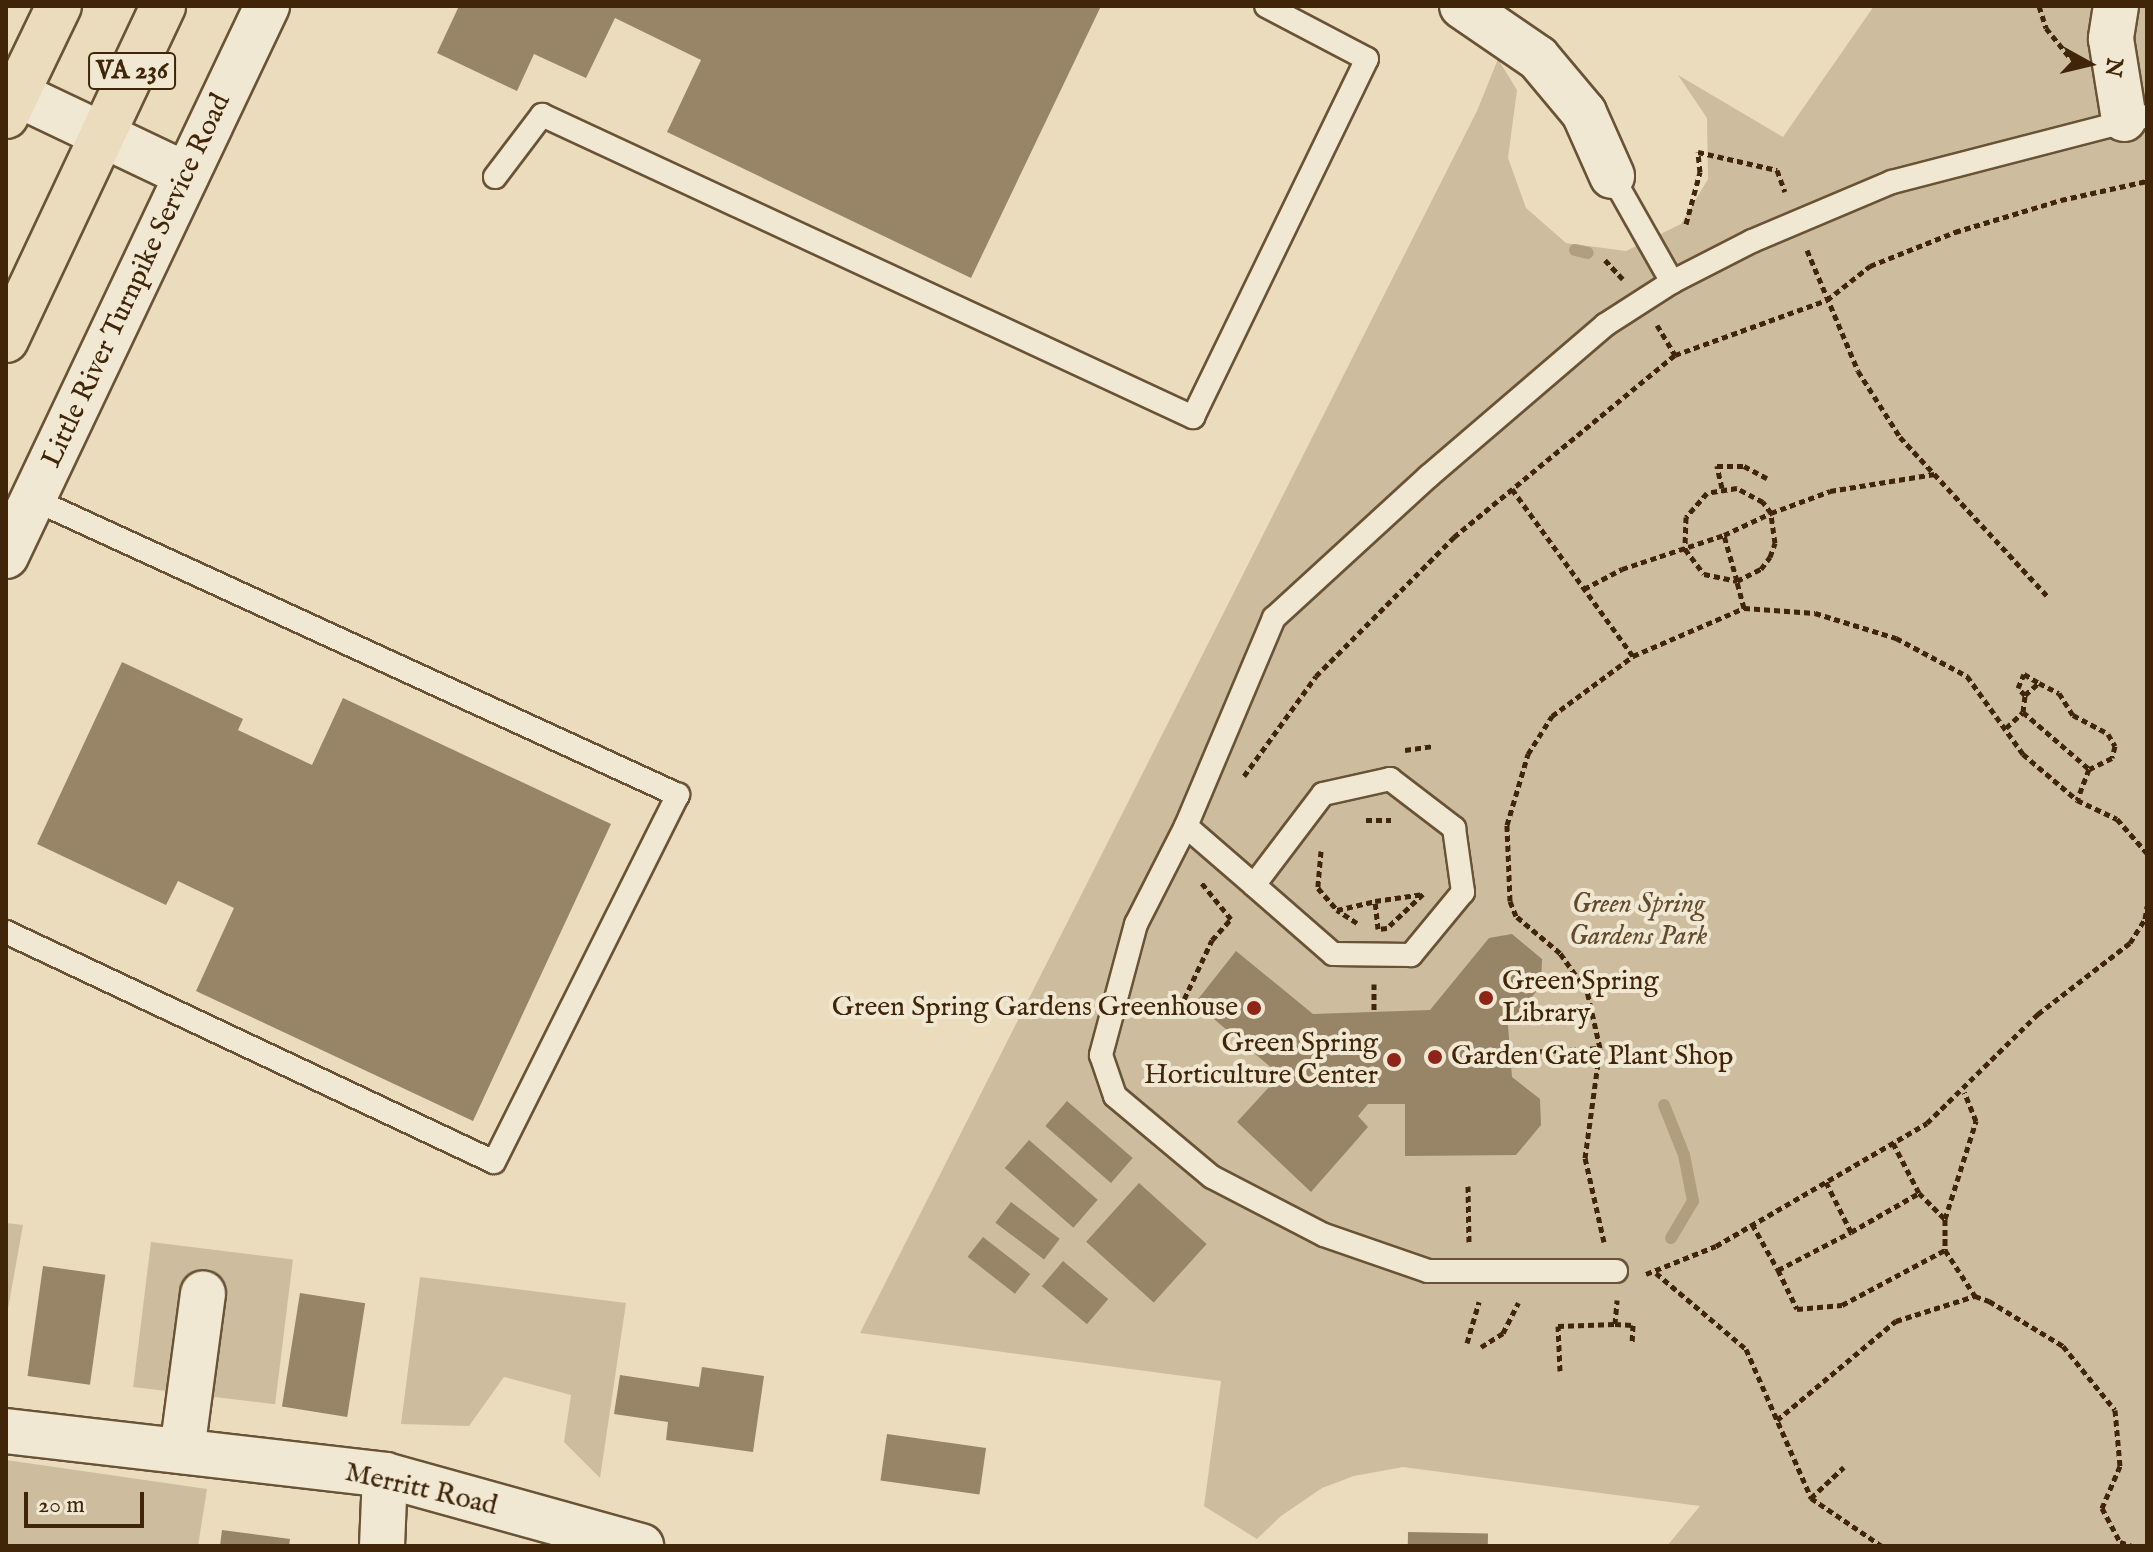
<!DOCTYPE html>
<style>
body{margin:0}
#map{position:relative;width:2153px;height:1552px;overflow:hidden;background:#eadcbd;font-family:"IM FELL English",serif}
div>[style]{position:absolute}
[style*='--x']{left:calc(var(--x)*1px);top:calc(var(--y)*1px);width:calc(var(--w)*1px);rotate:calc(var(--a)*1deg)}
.green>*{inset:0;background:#cdbd9e;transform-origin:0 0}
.stream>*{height:12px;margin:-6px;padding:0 6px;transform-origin:6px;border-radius:6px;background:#b09e7f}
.building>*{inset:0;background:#988466;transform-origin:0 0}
.path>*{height:5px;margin-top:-2.5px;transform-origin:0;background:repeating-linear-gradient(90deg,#402508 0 6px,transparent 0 10px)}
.roads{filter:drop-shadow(2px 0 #6a5335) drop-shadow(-2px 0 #6a5335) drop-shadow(0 2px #6a5335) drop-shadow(0 -2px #6a5335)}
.service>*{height:22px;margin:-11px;padding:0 11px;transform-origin:11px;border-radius:11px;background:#f1e8d4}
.minor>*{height:44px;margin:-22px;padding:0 22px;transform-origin:22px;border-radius:22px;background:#f1e8d4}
.primary>*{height:44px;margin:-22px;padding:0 22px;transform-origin:22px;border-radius:22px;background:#eadcbd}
.dots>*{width:22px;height:22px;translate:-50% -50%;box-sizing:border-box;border:4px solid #f1e8d4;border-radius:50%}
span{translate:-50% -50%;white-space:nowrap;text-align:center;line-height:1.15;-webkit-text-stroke:8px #f1e8d4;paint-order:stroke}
.shield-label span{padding:2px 6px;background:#f1e8d4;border:2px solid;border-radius:6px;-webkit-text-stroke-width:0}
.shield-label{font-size:26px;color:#402508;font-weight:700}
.street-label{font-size:28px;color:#402508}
.park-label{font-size:28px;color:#634b2e;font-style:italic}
.poi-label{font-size:28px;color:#402508}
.left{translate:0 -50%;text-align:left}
.right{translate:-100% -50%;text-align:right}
.frame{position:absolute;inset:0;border:8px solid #402508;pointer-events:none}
.north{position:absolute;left:2049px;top:24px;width:80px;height:80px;-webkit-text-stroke:6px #f1e8d4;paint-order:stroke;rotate:98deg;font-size:22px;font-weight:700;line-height:32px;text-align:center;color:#402508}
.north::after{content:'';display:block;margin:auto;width:28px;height:36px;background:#402508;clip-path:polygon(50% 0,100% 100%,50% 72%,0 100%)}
.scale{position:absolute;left:24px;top:1492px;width:120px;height:36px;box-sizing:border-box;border:4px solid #402508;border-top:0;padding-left:10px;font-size:24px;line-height:28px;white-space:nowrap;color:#402508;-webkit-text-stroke:6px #f1e8d4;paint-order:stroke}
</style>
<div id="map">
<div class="green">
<div style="clip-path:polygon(1874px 6px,2147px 6px,2147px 1546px,1667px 1546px,1700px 1506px,1403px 1467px,1354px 1476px,1322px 1488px,1281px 1516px,1257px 1539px,1204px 1506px,1221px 1381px,860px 1333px,1477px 111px,1498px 59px,1517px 90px,1508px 158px,1526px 208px,1566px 243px,1626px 251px,1681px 224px,1708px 179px,1707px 118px,1678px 75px,1783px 137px)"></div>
<div style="clip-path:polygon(6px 1223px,23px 1225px,6px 1320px)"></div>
<div style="left:151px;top:1242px;width:143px;height:146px;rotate:7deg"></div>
<div style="clip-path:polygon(420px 1277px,626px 1303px,600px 1478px,564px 1442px,571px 1395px,504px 1377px,469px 1426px,401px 1424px)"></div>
<div style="clip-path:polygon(6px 1460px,207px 1489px,198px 1546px,6px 1546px)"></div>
</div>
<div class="stream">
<div style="--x:1575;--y:250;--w:13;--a:13"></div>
<div style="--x:1664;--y:1105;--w:54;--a:68.2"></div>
<div style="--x:1684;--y:1155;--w:47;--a:78.9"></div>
<div style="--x:1693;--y:1201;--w:43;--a:120.7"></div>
</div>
<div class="building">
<div style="clip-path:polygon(459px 6px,1101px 6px,971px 278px,667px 132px,701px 60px,615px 18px,586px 78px,534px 54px,517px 91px,437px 53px)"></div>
<div style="clip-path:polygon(122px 662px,243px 719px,238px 730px,312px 765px,343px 698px,611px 824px,473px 1121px,196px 991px,234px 908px,178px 881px,166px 905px,37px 844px)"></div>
<div style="clip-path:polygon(1512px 934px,1542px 959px,1541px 986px,1508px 1025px,1512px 1077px,1540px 1099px,1541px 1125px,1516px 1155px,1405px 1156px,1405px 1104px,1368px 1104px,1358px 1116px,1368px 1127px,1311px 1192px,1237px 1122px,1280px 1075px,1195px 1003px,1236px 951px,1313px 1014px,1430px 1010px,1489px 938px)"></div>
<div style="left:1067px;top:1101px;width:87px;height:33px;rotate:41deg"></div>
<div style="left:1029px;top:1140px;width:91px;height:37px;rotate:41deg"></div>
<div style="left:1139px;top:1183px;width:91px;height:79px;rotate:42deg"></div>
<div style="left:1011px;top:1202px;width:61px;height:26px;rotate:37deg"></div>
<div style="left:983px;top:1237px;width:60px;height:25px;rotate:38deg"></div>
<div style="left:1063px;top:1261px;width:59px;height:33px;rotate:40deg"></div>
<div style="left:43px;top:1266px;width:63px;height:111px;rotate:8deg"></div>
<div style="left:300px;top:1293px;width:66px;height:115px;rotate:9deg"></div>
<div style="clip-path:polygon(702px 1367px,764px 1376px,753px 1452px,666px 1440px,668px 1422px,614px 1414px,620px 1375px,699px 1387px)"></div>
<div style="left:887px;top:1434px;width:100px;height:47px;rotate:8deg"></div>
<div style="clip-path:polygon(222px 1530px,290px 1539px,289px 1546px,220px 1546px)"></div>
<div style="left:1408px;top:1532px;width:80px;height:14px;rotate:1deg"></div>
</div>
<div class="path">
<div style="--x:2039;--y:6;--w:23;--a:72"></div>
<div style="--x:2046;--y:28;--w:40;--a:51"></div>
<div style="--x:1686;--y:224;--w:54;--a:-74.9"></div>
<div style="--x:1700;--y:172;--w:20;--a:-96"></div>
<div style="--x:1698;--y:152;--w:81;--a:12.8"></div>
<div style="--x:1777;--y:170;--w:23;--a:70"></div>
<div style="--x:1807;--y:250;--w:131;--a:67.1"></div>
<div style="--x:1858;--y:371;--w:78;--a:57.5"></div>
<div style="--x:1900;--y:437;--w:218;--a:47.2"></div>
<div style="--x:1605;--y:260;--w:26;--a:47"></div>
<div style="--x:1657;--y:325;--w:35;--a:59"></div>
<div style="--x:1722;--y:488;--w:23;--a:-103"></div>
<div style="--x:1717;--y:466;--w:27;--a:0"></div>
<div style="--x:1744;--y:466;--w:26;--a:28"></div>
<div style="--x:1512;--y:489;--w:206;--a:54.1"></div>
<div style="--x:1584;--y:589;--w:43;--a:-27.8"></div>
<div style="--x:1622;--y:569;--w:108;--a:-18.4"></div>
<div style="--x:1744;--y:608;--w:28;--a:-105"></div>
<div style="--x:1737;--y:581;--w:48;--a:-105.8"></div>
<div style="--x:1724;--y:535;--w:52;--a:-25.1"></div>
<div style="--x:1771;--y:513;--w:14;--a:-126"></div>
<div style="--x:1763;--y:502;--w:30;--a:-152"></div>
<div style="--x:1737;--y:488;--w:30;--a:171"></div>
<div style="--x:1707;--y:493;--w:32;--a:131"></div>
<div style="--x:1686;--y:517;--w:32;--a:92"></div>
<div style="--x:1685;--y:549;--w:31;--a:53"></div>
<div style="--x:1704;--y:574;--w:34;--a:12"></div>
<div style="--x:1737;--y:581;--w:27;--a:-27"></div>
<div style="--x:1761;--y:569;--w:15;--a:-53"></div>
<div style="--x:1770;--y:557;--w:15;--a:-70"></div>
<div style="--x:1775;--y:543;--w:30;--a:-98"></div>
<div style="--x:1771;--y:513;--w:63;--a:-20.4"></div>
<div style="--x:1830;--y:491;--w:106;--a:-9.2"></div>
<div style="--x:2025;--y:695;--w:10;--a:-135"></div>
<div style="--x:2018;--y:688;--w:15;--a:-67"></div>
<div style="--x:2024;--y:674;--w:17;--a:31"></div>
<div style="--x:2023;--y:712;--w:17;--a:-83"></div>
<div style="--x:2025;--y:695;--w:18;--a:-41"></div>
<div style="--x:2039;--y:683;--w:22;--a:27"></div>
<div style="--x:2059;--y:693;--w:26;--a:58"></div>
<div style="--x:2073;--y:715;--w:40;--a:28"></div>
<div style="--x:2108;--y:734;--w:14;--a:60"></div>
<div style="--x:2115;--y:746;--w:12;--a:104"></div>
<div style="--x:2112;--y:758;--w:25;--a:154"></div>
<div style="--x:2006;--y:728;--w:23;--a:-43"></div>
<div style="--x:2023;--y:712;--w:87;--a:40.8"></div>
<div style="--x:2089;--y:769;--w:33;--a:111"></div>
<div style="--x:1405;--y:750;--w:28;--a:-8"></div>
<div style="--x:1244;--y:776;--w:123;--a:-54.2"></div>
<div style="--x:1316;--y:676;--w:196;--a:-45.2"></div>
<div style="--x:1454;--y:537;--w:286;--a:-39.5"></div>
<div style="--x:1675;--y:355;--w:162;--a:-19.9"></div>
<div style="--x:1827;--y:300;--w:55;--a:-38.3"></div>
<div style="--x:1870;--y:266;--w:92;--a:-21.8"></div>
<div style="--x:1955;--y:232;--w:111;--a:-16.8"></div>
<div style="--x:2061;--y:200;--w:88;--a:-12.5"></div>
<div style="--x:1366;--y:820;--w:25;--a:0"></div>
<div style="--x:1321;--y:851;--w:37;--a:95"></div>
<div style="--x:1318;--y:888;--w:29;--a:49"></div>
<div style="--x:1423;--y:894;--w:50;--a:136.6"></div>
<div style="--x:1387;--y:928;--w:9;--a:174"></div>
<div style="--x:1378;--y:929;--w:28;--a:-96"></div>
<div style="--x:1375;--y:901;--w:49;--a:-8.3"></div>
<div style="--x:1357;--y:923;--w:24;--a:-147"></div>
<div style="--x:1337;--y:910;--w:39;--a:-13"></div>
<div style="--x:1374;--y:984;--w:27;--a:90"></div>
<div style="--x:1180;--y:1008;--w:75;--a:-64.8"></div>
<div style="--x:1212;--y:940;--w:28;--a:-48"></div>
<div style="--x:1231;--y:919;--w:49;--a:-129.2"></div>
<div style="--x:1510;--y:1053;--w:90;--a:-3.2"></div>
<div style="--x:1893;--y:1143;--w:56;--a:62.5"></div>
<div style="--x:1919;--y:1193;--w:37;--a:45"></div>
<div style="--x:1945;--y:1219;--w:31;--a:90"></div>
<div style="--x:1945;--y:1250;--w:55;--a:56.9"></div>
<div style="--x:1826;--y:1182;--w:56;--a:63.4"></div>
<div style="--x:1851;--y:1232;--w:78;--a:-29.8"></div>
<div style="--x:1468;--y:1186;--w:56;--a:89"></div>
<div style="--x:1945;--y:1219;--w:103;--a:-72.4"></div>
<div style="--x:1976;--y:1121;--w:31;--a:-112"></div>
<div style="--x:1752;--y:1224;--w:53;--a:60.5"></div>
<div style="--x:1778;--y:1270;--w:82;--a:-27.5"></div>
<div style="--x:1604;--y:1242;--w:86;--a:-102.7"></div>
<div style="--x:1585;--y:1158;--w:111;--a:-82.2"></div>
<div style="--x:1600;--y:1048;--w:58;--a:-102.8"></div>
<div style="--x:1587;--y:991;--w:47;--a:-125.4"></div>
<div style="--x:1560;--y:953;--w:57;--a:-139.9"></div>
<div style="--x:1516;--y:916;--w:16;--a:-112"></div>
<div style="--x:1510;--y:901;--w:76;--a:-92.3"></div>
<div style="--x:1507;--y:825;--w:74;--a:-73.5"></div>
<div style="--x:1528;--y:754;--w:45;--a:-57.7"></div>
<div style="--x:1552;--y:716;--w:101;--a:-36.5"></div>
<div style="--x:1633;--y:656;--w:121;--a:-23.4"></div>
<div style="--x:1744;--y:608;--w:71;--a:4"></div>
<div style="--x:1815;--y:613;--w:85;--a:17.2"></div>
<div style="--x:1896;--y:638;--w:81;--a:28.2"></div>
<div style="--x:1967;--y:676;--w:96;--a:54.3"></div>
<div style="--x:2023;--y:754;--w:71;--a:40.4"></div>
<div style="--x:2077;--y:800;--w:44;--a:25.4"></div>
<div style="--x:2117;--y:819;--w:45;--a:48.6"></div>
<div style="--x:1778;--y:1270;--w:43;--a:64"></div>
<div style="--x:1797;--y:1309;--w:45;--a:-5.1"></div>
<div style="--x:1842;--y:1305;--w:117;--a:-28.1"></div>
<div style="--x:1656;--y:1273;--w:118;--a:40.2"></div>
<div style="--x:1746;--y:1349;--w:163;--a:66.4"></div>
<div style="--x:1811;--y:1498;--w:86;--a:34.1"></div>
<div style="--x:1646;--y:1274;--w:75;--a:-21.8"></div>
<div style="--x:1716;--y:1246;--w:244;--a:-30.2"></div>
<div style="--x:1927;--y:1123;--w:156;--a:-44.5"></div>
<div style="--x:2038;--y:1014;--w:116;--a:-37.7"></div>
<div style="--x:2130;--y:943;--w:28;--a:-58"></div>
<div style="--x:2145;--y:919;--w:13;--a:-81"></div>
<div style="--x:1615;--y:1324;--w:18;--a:3"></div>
<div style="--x:1633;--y:1325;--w:17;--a:93"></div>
<div style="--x:1467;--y:1343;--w:43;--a:-73.7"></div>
<div style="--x:1481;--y:1347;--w:26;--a:-32"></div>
<div style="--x:1503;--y:1333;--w:34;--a:-63"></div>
<div style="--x:1560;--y:1371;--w:45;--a:-92.5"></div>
<div style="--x:1558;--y:1326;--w:57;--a:-2"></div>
<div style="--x:1615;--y:1324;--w:24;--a:-85"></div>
<div style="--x:1777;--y:1420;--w:155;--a:-39.8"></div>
<div style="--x:1896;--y:1321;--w:83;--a:-17.6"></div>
<div style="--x:1975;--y:1296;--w:15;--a:20"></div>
<div style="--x:1989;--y:1301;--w:87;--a:31.3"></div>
<div style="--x:2063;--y:1346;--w:82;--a:50.9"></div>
<div style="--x:2115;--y:1410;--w:56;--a:84.9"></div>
<div style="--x:2120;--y:1466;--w:46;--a:113.2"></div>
<div style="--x:2102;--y:1508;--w:38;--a:62"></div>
<div style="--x:2120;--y:1542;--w:13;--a:18"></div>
<div style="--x:1811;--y:1498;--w:45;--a:-43.2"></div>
</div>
<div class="roads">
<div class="service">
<div style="--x:1612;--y:176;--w:122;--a:60.5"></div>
<div style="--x:495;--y:177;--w:78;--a:-52.8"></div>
<div style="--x:542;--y:115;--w:718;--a:24.89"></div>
<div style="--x:1193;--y:417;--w:398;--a:-64.1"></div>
<div style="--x:1367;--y:59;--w:114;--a:-152.3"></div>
<div style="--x:1186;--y:826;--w:110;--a:117"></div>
<div style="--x:1136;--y:924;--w:136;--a:105"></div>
<div style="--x:1101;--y:1055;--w:43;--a:71.1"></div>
<div style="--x:1115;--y:1096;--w:126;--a:39.9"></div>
<div style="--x:1212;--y:1177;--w:126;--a:27.4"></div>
<div style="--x:1324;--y:1235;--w:110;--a:19.1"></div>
<div style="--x:1428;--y:1271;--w:188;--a:0"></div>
<div style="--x:1254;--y:885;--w:114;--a:-52.8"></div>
<div style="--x:1323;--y:794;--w:69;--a:-12.6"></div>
<div style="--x:1390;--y:779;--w:81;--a:37.4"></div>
<div style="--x:1454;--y:828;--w:65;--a:82"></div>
<div style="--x:1463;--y:892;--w:82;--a:129.5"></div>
<div style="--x:1411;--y:955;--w:78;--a:-179.3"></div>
<div style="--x:1333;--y:954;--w:105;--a:-138.9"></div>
<div style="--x:1254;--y:885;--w:90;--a:-139.1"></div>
<div style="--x:1186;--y:826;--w:226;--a:-67.1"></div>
<div style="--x:1274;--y:618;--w:210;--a:-42.5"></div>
<div style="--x:1429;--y:476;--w:232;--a:-40.6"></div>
<div style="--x:1605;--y:325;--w:80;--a:-32.7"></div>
<div style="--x:1672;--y:282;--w:90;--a:-27.1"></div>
<div style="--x:1752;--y:241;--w:152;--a:-22.9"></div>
<div style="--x:1892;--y:182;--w:263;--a:-14.5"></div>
<div style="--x:6;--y:932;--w:539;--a:25.24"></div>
<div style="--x:494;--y:1162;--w:411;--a:-63.4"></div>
<div style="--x:678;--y:795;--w:710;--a:-155.35"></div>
</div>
<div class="minor">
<div style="--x:1462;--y:6;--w:92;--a:34.4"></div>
<div style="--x:1538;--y:58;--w:72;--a:50.1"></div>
<div style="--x:1584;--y:113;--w:69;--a:66"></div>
<div style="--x:2116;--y:6;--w:33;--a:99"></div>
<div style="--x:2111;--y:39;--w:81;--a:80.8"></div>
<div style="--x:6;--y:89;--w:200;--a:25.4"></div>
<div style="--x:6;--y:556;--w:609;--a:-64.61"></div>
<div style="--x:6;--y:1431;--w:382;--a:6.6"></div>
<div style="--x:385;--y:1475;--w:266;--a:15.5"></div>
<div style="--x:182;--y:1451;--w:159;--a:-82.4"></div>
<div style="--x:382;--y:1546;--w:71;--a:-87.6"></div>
</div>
<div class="primary">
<div style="--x:6;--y:116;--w:122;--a:-64.3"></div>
<div style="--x:6;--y:340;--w:369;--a:-64.8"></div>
</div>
</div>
<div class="dots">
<div style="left:1486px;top:998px;background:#8f2418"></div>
<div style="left:1254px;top:1008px;background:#8f2418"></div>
<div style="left:1435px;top:1057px;background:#8f2418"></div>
<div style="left:1394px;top:1060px;background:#8f2418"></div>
</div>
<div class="shield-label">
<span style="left:132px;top:71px">VA 236</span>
</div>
<div class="street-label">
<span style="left:137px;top:281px;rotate:-65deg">Little River Turnpike Service Road</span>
<span style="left:421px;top:1490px;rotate:13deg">Merritt Road</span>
</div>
<div class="park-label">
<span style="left:1638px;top:921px">Green Spring<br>Gardens Park</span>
</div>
<div class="poi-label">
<span class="left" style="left:1502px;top:998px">Green Spring<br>Library</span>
<span class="right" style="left:1238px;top:1008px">Green Spring Gardens Greenhouse</span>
<span class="right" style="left:1378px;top:1060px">Green Spring<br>Horticulture Center</span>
<span class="left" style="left:1451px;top:1057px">Garden Gate Plant Shop</span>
</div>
<div class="frame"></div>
<div class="north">N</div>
<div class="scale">20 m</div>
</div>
